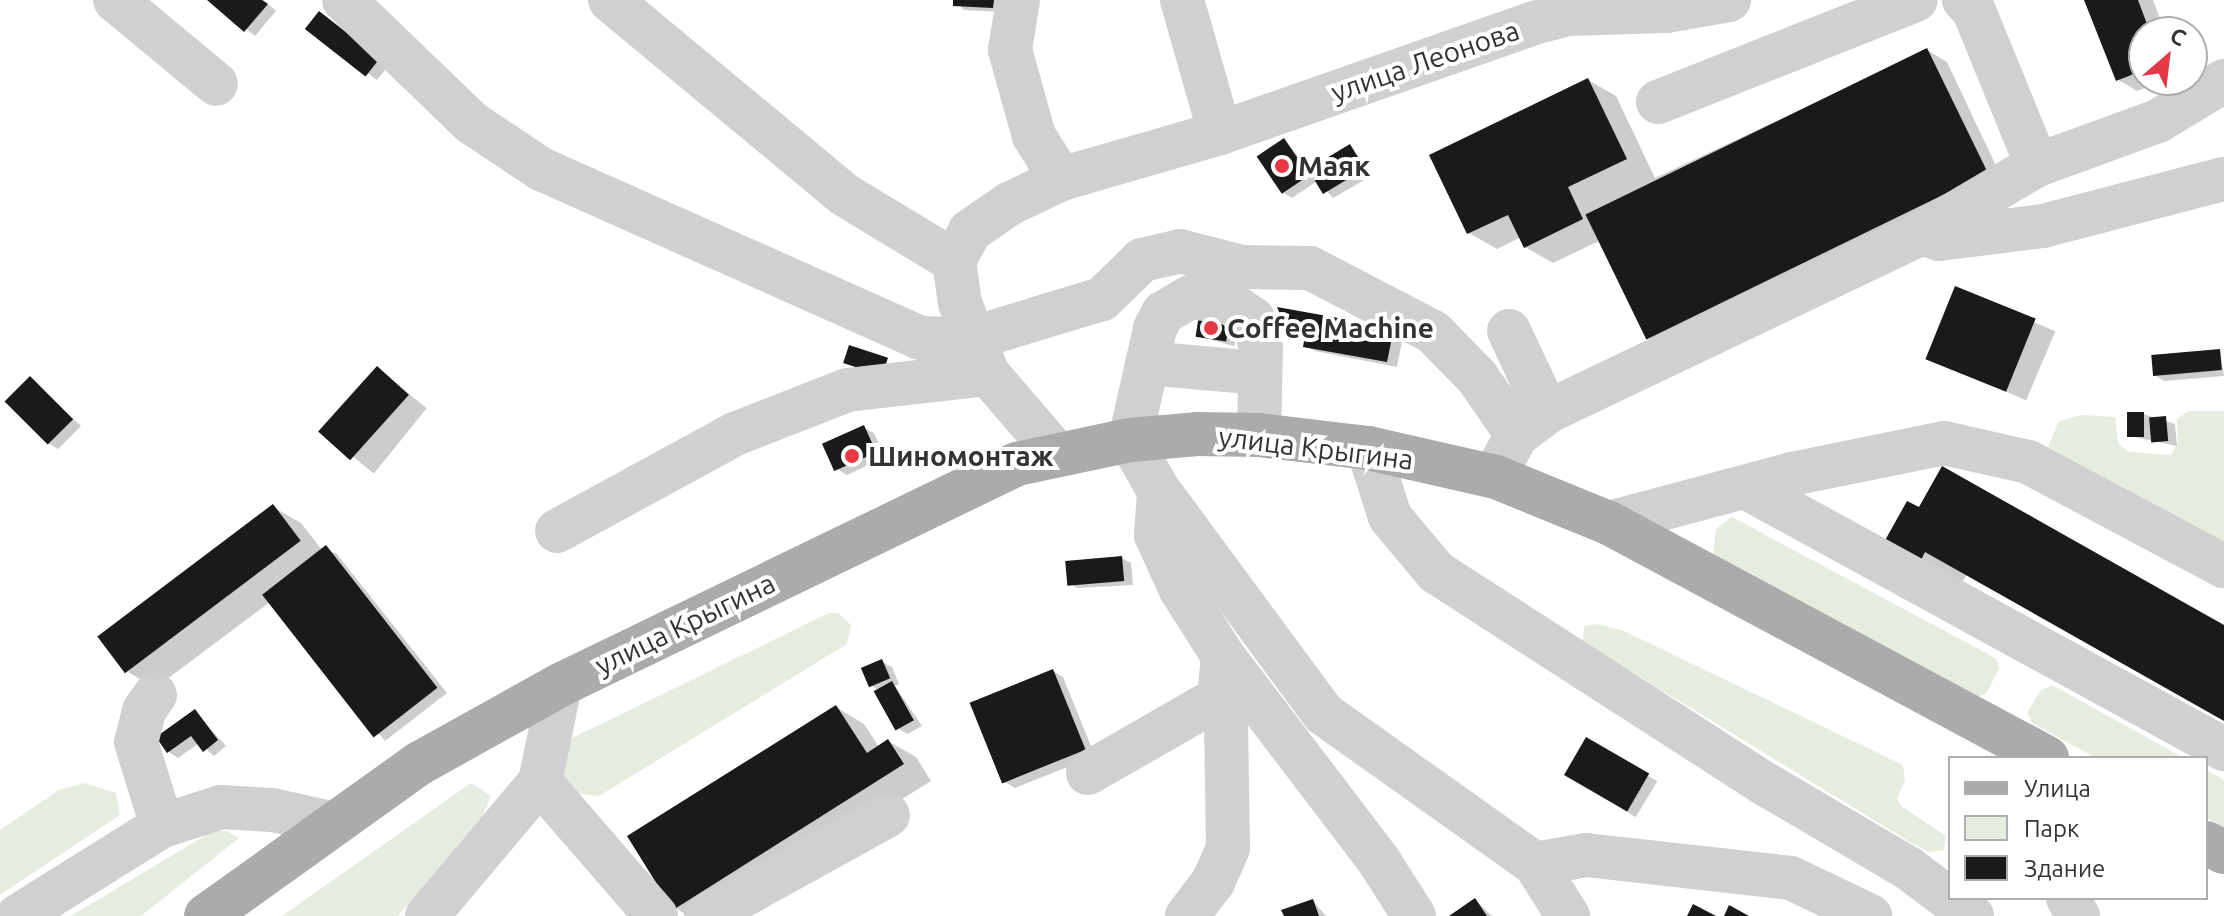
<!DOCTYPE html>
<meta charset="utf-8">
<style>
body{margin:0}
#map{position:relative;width:2224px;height:916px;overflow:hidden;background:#fff;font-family:Ubuntu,sans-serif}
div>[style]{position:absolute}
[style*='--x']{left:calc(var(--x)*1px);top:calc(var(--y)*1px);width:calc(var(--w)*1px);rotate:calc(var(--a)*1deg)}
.green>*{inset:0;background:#e6ecdf}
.shadow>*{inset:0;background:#0003;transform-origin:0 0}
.building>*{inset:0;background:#1a1a1a;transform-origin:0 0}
.minor>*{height:44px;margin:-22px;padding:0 22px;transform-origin:22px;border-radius:22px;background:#d0d0d0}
.major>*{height:44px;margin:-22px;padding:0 22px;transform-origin:22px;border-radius:22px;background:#ababab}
.dots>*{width:22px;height:22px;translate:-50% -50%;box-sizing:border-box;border:4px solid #fff;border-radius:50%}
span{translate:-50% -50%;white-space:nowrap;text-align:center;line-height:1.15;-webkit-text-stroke:8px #fff;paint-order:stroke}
.street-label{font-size:28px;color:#333}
.poi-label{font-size:28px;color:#333;font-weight:700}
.left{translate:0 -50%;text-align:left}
.legend{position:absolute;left:1948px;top:756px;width:260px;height:144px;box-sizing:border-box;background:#fff;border:2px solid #adadad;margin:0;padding:10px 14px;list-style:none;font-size:24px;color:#333}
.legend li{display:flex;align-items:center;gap:16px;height:40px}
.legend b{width:40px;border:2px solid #adadad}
.north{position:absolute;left:2128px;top:16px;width:80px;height:80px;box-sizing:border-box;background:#fff;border:2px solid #adadad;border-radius:50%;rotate:28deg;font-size:22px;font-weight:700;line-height:32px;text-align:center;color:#333}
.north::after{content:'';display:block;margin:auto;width:28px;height:36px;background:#e63946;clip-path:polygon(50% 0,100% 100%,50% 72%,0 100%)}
</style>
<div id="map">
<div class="green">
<div style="clip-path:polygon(2189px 411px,2224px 411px,2224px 555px,2045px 456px,2058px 422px,2081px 415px,2115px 417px,2118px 443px,2128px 452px,2171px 455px,2178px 443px,2177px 419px)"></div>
<div style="clip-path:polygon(1732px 517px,1997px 659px,1999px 669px,1986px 694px,1976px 697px,1713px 554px,1716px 529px)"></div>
<div style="clip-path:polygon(829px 613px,838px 613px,851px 625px,847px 644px,599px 796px,575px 793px,558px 774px,568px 740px)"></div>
<div style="clip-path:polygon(1598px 624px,1624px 631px,1903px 765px,1905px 781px,1897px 798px,1901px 806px,1946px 836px,1944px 850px,1929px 852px,1913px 844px,1583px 642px,1584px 626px)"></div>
<div style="clip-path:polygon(2052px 685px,2184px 758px,2096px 758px,2032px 723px,2027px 713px,2040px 691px)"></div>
<div style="clip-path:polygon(2206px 770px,2224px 780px,2224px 828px,2206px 818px)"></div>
<div style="clip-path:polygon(85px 783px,116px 793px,120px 815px,0 895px,0 830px,59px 790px)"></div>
<div style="clip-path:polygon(471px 783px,491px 796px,483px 815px,398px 916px,282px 916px)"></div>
<div style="clip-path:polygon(213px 831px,227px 831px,239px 838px,141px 916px,71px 916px)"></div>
</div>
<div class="shadow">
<div style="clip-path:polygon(210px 0,263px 0,276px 11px,255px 36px)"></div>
<div style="clip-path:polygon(955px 0,1003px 0,1003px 12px,964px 10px)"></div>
<div style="clip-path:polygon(2086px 0,2153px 0,2165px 32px,2144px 32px,2144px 80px,2165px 80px,2137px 91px,2117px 79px)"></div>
<div style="clip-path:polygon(307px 29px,389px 65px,377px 80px)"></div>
<div style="clip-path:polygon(1927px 50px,1947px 62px,2005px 185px,1664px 346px,1644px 335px,1599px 241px,1553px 263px,1525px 247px,1521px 237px,1497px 249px,1469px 233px,1588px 80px,1616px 96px,1655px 178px)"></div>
<div style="clip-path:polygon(1284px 140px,1310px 170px,1350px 146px,1373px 175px,1333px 198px,1317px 181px,1292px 198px,1282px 192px,1259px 157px)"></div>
<div style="left:1956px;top:289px;width:108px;height:75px;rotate:23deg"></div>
<div style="left:1201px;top:317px;width:40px;height:19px;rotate:16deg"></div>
<div style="clip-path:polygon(1289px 330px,1403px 336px,1397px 367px,1315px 351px,1305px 346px,1306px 338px)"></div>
<div style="clip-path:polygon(2220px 351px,2224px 376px,2164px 381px,2155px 375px)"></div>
<div style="left:377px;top:368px;width:64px;height:84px;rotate:39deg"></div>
<div style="clip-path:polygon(30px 378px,81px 426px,58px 449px,48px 443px)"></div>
<div style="clip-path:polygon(2143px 414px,2175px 424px,2177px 446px,2129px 436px)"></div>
<div style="clip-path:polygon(864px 428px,874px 433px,885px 457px,847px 475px,837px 469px)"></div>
<div style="clip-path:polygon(1908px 504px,2224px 627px,2224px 719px,1967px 574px,1960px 586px,1886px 543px)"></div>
<div style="clip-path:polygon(273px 507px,301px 523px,322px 550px,336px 553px,447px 693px,385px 741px,270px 602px,155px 688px,128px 672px)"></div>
<div style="clip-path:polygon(1121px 558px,1131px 563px,1133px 585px,1077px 588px,1067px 582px)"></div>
<div style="clip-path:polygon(882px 662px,892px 667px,899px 684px,895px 686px,922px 726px,907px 734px,898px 728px,880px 691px,872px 686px)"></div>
<div style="clip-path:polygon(1053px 671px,1063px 677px,1095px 756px,1015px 788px,1005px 782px)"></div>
<div style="clip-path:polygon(836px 707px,864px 724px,879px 747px,888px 741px,916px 757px,931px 781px,716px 916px,689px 916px,675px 908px)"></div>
<div style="clip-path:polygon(195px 712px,226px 746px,214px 756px,199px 743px,178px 758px,169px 752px)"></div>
<div style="left:1587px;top:739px;width:82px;height:42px;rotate:31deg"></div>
<div style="clip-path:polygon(1475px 900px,1492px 916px,1453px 916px)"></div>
<div style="clip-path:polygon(1313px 901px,1326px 916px,1286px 916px)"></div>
</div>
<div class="building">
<div style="clip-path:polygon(207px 0,262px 0,268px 4px,244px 32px)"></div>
<div style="clip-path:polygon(953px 0,994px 0,993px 8px,953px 6px)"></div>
<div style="clip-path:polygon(2084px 0,2138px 0,2150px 32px,2144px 32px,2144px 70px,2116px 81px)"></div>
<div style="left:319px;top:11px;width:77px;height:23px;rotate:38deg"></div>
<div style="left:1927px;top:48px;width:139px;height:380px;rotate:64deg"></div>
<div style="clip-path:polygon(1588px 78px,1627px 159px,1568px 187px,1583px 219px,1524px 248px,1508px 215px,1467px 234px,1429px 155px)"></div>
<div style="left:1284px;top:138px;width:45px;height:33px;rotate:56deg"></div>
<div style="left:1350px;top:144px;width:29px;height:49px;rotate:59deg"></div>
<div style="left:1955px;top:286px;width:87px;height:79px;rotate:22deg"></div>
<div style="clip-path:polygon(1277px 307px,1394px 328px,1387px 362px,1303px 347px,1305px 335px,1287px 331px)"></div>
<div style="left:1199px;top:315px;width:31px;height:22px;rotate:9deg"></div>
<div style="left:849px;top:345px;width:41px;height:19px;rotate:18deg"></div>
<div style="left:2220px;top:349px;width:21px;height:69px;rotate:85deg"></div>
<div style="left:377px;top:366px;width:43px;height:88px;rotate:42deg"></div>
<div style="left:30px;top:376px;width:61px;height:36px;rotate:45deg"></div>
<div style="left:2127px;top:412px;width:17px;height:25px"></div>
<div style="left:2166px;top:416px;width:25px;height:17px;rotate:85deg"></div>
<div style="left:864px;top:425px;width:30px;height:46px;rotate:66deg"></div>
<div style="clip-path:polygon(1942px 466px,2224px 625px,2224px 721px,1925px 552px,1919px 564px,1883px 544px,1907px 501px,1919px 507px)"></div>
<div style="left:273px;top:504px;width:46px;height:220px;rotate:53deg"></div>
<div style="left:326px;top:545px;width:181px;height:81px;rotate:52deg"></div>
<div style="left:1122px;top:556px;width:25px;height:57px;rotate:85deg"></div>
<div style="left:882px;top:659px;width:21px;height:23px;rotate:67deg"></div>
<div style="left:1053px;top:669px;width:87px;height:90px;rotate:68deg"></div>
<div style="left:892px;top:681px;width:45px;height:21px;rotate:61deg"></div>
<div style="clip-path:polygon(836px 705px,867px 753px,888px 739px,904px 764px,673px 910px,627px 836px)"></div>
<div style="clip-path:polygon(195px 709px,218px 740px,203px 752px,191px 736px,167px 753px,156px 737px)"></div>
<div style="left:1586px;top:737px;width:73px;height:44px;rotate:30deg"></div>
<div style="clip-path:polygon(1475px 898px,1487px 916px,1449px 916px)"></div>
<div style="clip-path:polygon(1313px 899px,1319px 916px,1284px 916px,1281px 910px)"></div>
<div style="clip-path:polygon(1693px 904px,1716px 916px,1687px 916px)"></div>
<div style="clip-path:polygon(1729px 905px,1749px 916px,1724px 916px)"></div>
</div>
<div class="minor">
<div style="--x:115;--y:0;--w:131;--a:39.7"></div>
<div style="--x:344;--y:0;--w:178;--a:43.9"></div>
<div style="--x:472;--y:123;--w:83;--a:33.7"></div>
<div style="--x:541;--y:169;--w:415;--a:24"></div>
<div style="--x:920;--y:338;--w:50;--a:1.1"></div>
<div style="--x:970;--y:339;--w:138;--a:-16.9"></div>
<div style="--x:1102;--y:299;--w:56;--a:-44.3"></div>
<div style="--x:1142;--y:260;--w:39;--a:-13"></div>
<div style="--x:1180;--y:251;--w:64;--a:14.5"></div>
<div style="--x:1242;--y:267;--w:68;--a:0.8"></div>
<div style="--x:1310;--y:268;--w:139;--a:27.5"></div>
<div style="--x:1433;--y:332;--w:63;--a:45.6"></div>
<div style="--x:1477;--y:377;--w:70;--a:55.4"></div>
<div style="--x:610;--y:0;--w:305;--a:39.7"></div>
<div style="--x:845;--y:195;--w:127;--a:31.2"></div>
<div style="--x:1018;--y:0;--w:51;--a:99.1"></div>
<div style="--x:1010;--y:50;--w:89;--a:74.4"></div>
<div style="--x:1034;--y:136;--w:51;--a:57.9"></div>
<div style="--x:1182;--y:0;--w:138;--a:74.1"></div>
<div style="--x:1964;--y:0;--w:15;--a:48"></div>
<div style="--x:1974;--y:11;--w:166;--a:67.8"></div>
<div style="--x:1658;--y:102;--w:277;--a:-21.6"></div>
<div style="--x:1924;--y:234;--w:16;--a:18"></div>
<div style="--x:1939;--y:239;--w:105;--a:-7.1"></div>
<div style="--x:2043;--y:226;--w:187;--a:-14.6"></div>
<div style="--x:1509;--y:331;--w:89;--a:64.9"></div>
<div style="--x:1147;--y:363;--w:113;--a:5.1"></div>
<div style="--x:1259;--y:435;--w:87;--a:-88.7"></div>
<div style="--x:1261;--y:348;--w:30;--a:-105"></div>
<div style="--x:1253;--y:319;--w:28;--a:-145"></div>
<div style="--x:1230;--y:303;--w:40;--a:-171.5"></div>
<div style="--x:1190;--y:297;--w:31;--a:149"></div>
<div style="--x:1163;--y:313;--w:18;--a:117"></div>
<div style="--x:1155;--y:329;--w:114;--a:102.7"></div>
<div style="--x:1130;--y:440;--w:59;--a:60.4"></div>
<div style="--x:1159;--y:491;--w:44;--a:93.9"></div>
<div style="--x:1156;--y:535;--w:60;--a:65.6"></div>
<div style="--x:1181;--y:590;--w:78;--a:57.5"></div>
<div style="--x:1223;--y:656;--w:258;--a:52.7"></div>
<div style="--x:1379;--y:861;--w:65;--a:57.5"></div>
<div style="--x:1368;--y:448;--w:72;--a:72.3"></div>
<div style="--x:1390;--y:517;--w:72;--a:50.1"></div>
<div style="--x:1436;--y:572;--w:394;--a:32.8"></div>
<div style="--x:1767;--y:785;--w:164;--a:30.5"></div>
<div style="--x:1908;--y:868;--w:80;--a:36.9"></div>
<div style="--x:1056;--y:453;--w:104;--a:-130.7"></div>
<div style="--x:988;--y:374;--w:76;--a:-111.5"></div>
<div style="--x:960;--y:303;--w:42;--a:-98.1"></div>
<div style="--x:954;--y:261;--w:34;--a:-62"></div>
<div style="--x:970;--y:231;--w:47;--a:-34.7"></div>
<div style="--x:1009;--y:204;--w:58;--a:-25.7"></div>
<div style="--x:1061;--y:179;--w:166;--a:-16.1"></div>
<div style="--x:1220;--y:133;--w:333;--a:-19.3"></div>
<div style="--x:1534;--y:23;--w:34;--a:-15"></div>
<div style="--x:1567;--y:14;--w:99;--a:-1.7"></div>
<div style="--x:1666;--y:11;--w:64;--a:-9.9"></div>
<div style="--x:1503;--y:460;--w:29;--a:-61"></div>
<div style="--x:1517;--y:435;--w:38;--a:-37"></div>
<div style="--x:1547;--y:412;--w:416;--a:-25.5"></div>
<div style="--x:1922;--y:233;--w:134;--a:-30.6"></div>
<div style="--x:2037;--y:165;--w:129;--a:-20"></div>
<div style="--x:2158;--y:121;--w:77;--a:-31.2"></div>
<div style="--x:1747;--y:488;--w:544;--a:28.69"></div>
<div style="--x:1163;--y:496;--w:271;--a:53.6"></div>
<div style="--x:1324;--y:714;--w:259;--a:35.4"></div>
<div style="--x:1535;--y:864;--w:62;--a:57.6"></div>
<div style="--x:1609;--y:523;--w:189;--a:-15"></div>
<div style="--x:1792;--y:474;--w:155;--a:-11.5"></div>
<div style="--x:1944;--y:443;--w:86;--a:12.7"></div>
<div style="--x:2028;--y:462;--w:222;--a:28"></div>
<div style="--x:557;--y:531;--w:203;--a:-28.6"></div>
<div style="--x:735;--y:434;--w:120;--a:-21.4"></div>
<div style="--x:847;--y:390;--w:142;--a:-6.5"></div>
<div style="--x:155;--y:695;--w:19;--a:125"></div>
<div style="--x:144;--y:711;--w:32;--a:104"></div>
<div style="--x:136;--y:742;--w:88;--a:72.8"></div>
<div style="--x:1088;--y:773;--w:151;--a:-29.8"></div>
<div style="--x:540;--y:782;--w:177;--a:49.1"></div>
<div style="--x:1535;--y:864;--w:52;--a:-10"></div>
<div style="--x:1586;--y:855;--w:206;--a:6.4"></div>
<div style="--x:1791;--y:878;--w:88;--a:25.7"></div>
<div style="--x:2068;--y:898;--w:21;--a:61"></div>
<div style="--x:18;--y:916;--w:170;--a:-32"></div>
<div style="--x:162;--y:826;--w:62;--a:-17.9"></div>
<div style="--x:221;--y:807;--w:51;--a:3.4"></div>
<div style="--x:272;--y:810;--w:60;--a:12.4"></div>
<div style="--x:427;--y:916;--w:175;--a:-49.9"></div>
<div style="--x:540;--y:782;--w:99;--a:-78.3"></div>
<div style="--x:706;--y:916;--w:208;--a:-29"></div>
<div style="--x:1187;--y:916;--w:43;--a:-52.6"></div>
<div style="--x:1213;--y:882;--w:37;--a:-66"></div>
<div style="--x:1228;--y:848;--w:123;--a:-90.9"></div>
<div style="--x:1226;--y:725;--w:28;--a:-105"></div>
<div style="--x:1219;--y:698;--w:42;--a:-84.6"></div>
</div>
<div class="major">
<div style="--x:2206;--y:843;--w:20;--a:27"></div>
<div style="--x:206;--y:916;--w:263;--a:-35.6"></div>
<div style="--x:420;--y:763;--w:160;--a:-29.1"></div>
<div style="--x:560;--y:685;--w:508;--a:-25.81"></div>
<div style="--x:1017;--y:464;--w:116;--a:-12"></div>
<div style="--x:1130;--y:440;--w:67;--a:-5.1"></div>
<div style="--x:1197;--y:434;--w:62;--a:0.9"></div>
<div style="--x:1259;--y:435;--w:110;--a:6.8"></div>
<div style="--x:1368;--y:448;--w:131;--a:12.8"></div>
<div style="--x:1496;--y:477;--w:122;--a:22.2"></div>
<div style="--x:1609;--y:523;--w:497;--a:28.2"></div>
</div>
<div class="dots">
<div style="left:1282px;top:166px;background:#e63946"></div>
<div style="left:1211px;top:328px;background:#e63946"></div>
<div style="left:852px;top:456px;background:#e63946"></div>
</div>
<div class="street-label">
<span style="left:1425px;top:61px;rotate:-19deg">улица Леонова</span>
<span style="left:1316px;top:448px;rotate:7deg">улица Крыгина</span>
<span style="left:685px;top:624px;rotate:-26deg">улица Крыгина</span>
</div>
<div class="poi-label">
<span class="left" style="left:1298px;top:166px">Маяк</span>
<span class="left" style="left:1227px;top:328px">Coffee Machine</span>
<span class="left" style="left:868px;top:456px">Шиномонтаж</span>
</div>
<ul class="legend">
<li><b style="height:10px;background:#ababab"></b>Улица</li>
<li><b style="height:22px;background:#e6ecdf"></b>Парк</li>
<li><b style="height:22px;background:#1a1a1a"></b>Здание</li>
</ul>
<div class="north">С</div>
</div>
